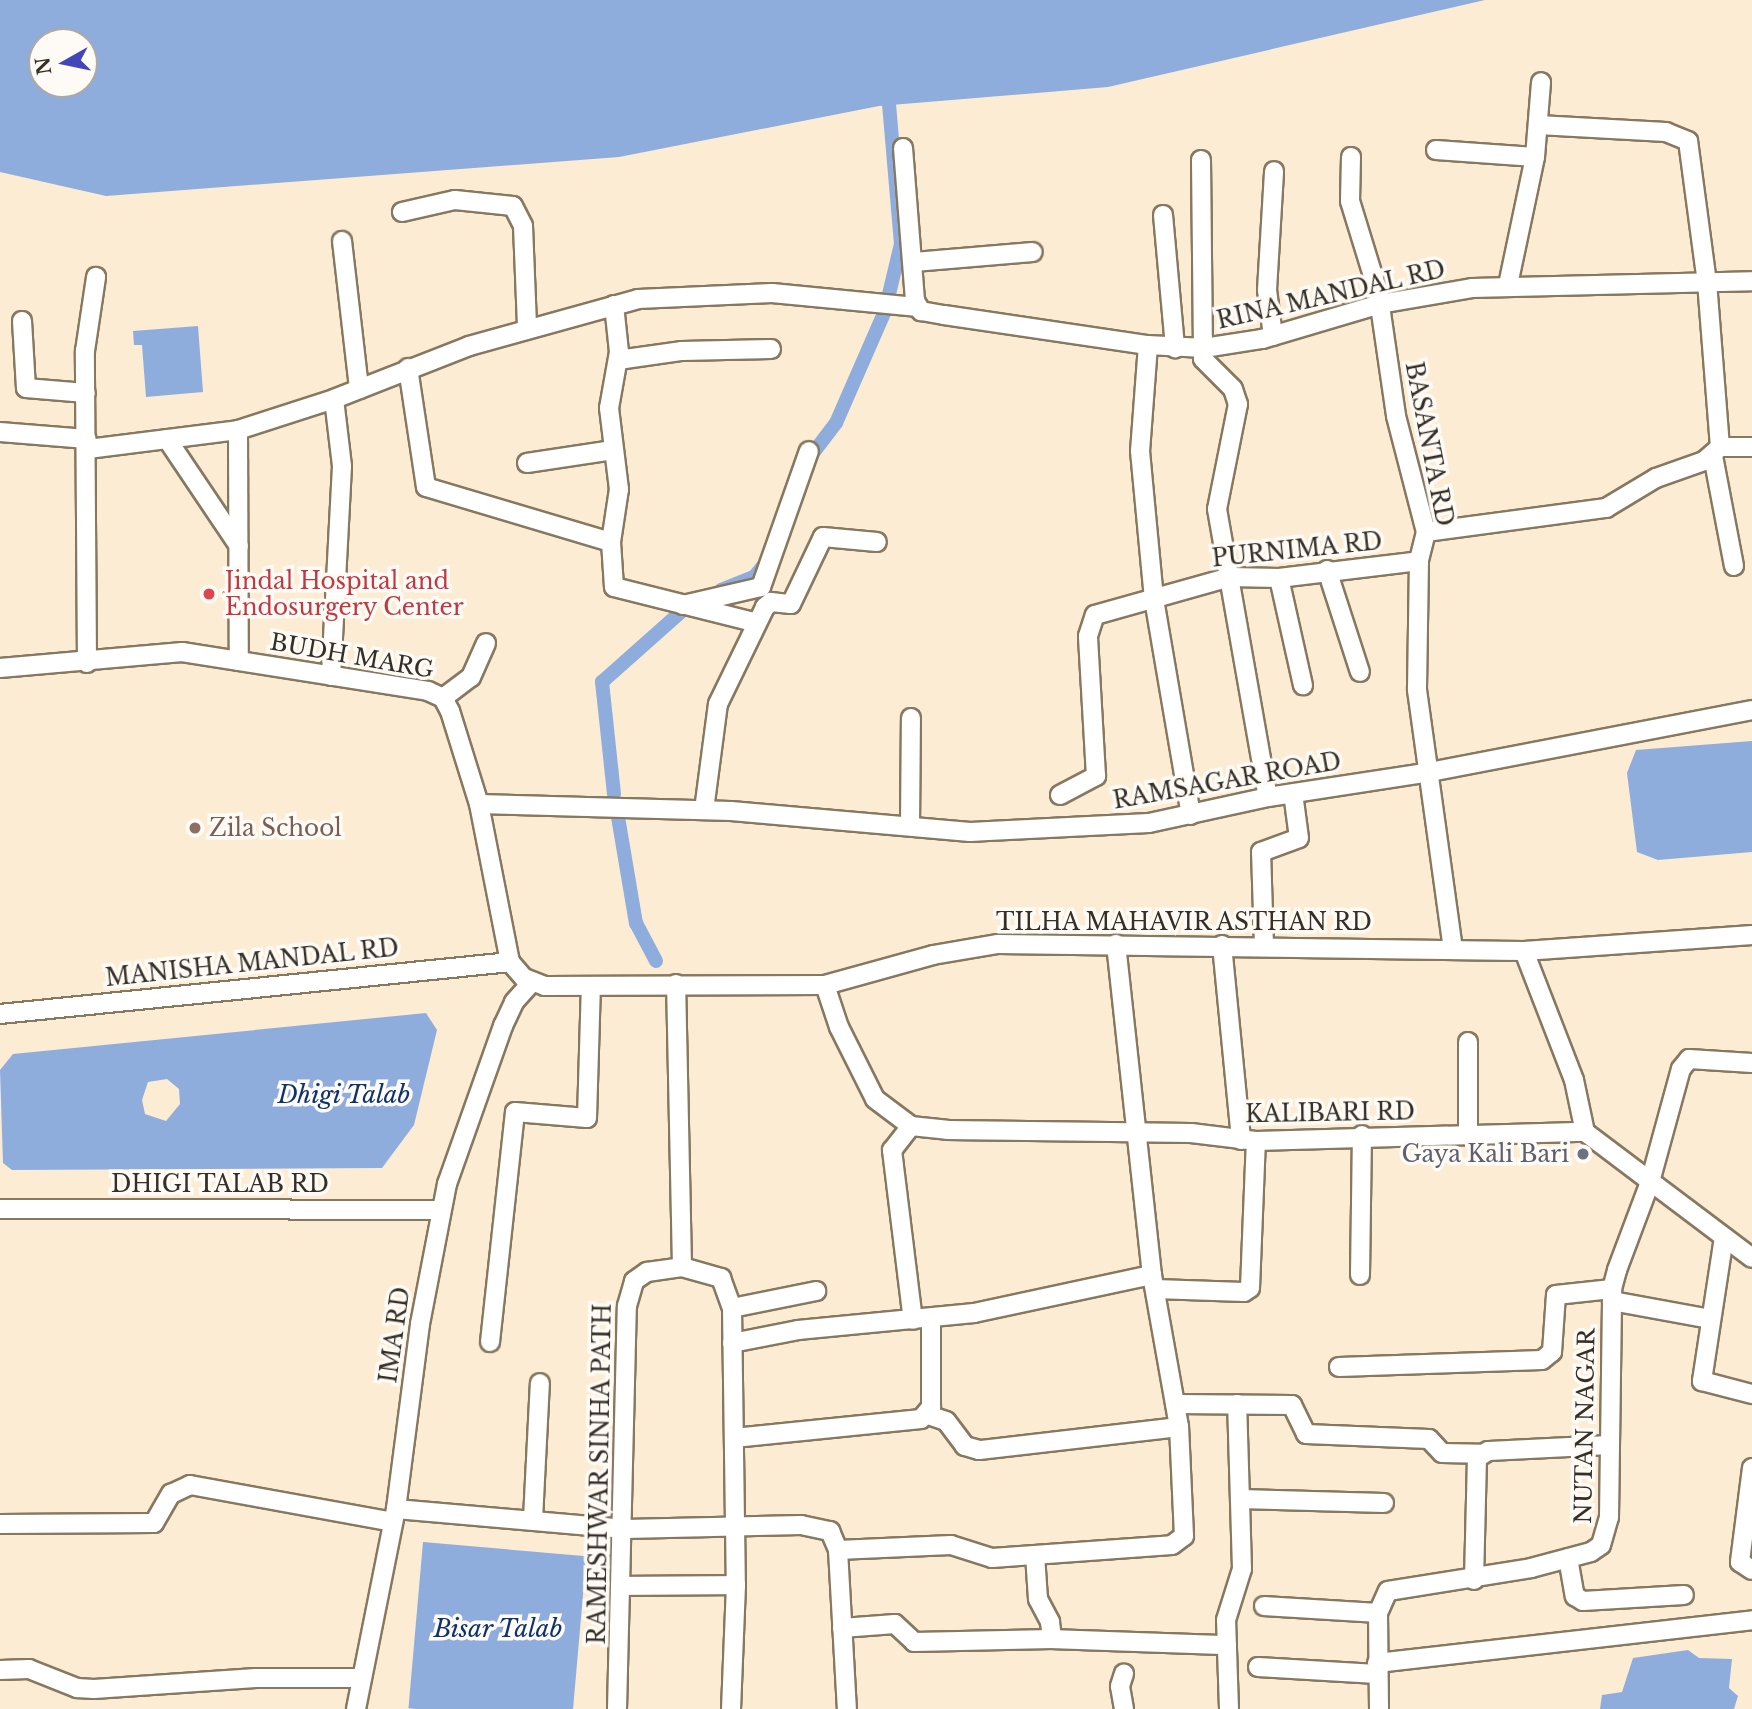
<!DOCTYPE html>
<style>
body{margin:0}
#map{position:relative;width:1752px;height:1709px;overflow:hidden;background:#fcecd3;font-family:"Libre Baskerville",serif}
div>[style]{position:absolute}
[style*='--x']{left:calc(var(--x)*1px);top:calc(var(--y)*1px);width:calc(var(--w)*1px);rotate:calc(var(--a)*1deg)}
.water>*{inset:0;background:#8eaddd;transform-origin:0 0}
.canal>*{height:14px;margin:-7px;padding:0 7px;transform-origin:7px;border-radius:7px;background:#8eaddd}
.roads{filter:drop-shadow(2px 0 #867861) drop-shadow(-2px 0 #867861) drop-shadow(0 2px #867861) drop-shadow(0 -2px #867861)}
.minor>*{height:18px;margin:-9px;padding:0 9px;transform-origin:9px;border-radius:9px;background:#fff}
.dots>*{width:19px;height:19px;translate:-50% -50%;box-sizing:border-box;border:4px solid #fefbf6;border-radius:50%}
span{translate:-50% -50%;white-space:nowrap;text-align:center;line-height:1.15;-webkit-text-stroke:7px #fefbf6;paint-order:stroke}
.street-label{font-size:23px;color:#352f26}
.health-label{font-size:23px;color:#be3a42}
.left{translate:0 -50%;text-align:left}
.education-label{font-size:23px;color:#785e54}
.worship-label{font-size:23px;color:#5b616d}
.right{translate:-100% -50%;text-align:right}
.water-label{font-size:24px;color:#0c336c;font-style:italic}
.north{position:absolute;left:28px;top:28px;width:70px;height:70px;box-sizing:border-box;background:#fefbf6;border:2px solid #aea9a3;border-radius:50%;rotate:261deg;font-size:19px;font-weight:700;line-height:28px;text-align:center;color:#352f26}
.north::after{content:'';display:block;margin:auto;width:24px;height:32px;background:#4345ba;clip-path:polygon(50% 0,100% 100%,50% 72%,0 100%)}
</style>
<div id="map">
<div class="water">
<div style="clip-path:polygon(evenodd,0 0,1485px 0,1108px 87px,879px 106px,619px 157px,106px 196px,0 172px,0 0,42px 42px,84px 42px,84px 84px,42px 84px,42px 42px)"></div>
<div style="clip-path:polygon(198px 326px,203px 392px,146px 397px,142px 345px,134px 345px,133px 331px)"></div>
<div style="clip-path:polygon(1752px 741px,1752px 852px,1658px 860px,1637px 852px,1627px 773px,1636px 750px)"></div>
<div style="clip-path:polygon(evenodd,426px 1013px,437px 1030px,414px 1125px,382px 1168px,12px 1170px,3px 1163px,0 1070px,13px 1054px,426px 1013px,167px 1079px,179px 1089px,180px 1104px,166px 1121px,145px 1114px,142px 1100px,148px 1082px,167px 1079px)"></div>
<div style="left:423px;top:1542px;width:164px;height:167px;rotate:5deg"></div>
<div style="clip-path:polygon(1688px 1650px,1699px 1658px,1732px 1659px,1729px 1688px,1738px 1696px,1734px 1709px,1600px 1709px,1602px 1695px,1622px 1692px,1633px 1658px)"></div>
</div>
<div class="canal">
<div style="--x:807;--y:461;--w:48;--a:-52.7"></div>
<div style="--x:836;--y:423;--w:122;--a:-66.4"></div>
<div style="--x:885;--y:311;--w:69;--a:-76.6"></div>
<div style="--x:901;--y:244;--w:140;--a:-94.9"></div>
<div style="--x:721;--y:590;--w:37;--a:-22"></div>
<div style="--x:755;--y:576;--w:19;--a:-51"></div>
<div style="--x:614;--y:794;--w:113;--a:-96.1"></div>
<div style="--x:602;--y:682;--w:120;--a:-41.6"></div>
<div style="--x:618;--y:817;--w:108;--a:80.4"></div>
<div style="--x:636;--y:923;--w:43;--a:62.2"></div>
</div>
<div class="roads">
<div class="minor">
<div style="--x:903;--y:148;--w:153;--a:85.5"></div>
<div style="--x:915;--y:301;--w:12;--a:59"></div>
<div style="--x:921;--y:311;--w:23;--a:10"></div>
<div style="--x:944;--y:315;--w:206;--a:8.4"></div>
<div style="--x:1148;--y:345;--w:56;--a:3.1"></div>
<div style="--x:1204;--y:348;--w:59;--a:-8.8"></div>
<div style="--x:1262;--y:339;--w:123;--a:-16.5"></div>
<div style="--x:1380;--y:304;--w:93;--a:-9.9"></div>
<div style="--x:1472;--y:288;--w:280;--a:-1.4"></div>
<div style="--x:1436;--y:150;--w:99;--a:4"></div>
<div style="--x:1351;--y:157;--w:44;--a:91.3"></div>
<div style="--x:1350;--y:201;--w:95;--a:72.9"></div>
<div style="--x:1378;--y:292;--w:125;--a:81.7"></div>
<div style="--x:1396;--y:416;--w:120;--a:75.5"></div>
<div style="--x:1426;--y:532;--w:30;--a:104"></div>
<div style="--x:1419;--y:561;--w:129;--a:90.9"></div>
<div style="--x:1417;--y:690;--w:262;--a:82.1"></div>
<div style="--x:1201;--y:160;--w:199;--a:89.4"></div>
<div style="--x:1203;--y:359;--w:42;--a:45"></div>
<div style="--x:1233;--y:389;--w:16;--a:72"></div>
<div style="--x:1238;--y:404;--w:107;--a:101.3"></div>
<div style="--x:1217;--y:509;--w:292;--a:80"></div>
<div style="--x:402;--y:212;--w:54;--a:-12.8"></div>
<div style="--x:455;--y:200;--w:58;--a:5.9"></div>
<div style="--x:513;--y:206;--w:22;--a:63"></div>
<div style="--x:523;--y:226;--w:101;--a:87.7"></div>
<div style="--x:1163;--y:215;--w:134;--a:84.8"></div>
<div style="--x:342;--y:241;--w:149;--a:83.4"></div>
<div style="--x:914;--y:262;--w:119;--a:-4.8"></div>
<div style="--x:1508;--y:285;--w:131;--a:-78.1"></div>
<div style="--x:1535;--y:157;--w:75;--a:-85.4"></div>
<div style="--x:614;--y:305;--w:47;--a:83.9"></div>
<div style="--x:619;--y:352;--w:57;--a:100.1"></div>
<div style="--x:609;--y:408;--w:82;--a:83"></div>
<div style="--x:619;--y:489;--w:54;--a:98.6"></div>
<div style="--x:611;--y:542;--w:45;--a:86.2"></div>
<div style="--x:614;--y:587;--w:147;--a:14.1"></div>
<div style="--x:22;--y:321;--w:67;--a:86.6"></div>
<div style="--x:26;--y:388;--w:60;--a:4.8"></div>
<div style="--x:1273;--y:336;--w:46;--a:-97.4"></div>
<div style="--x:1267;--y:290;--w:119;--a:-86.6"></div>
<div style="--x:1148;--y:345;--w:106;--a:94.3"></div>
<div style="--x:1140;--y:451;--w:149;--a:84.6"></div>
<div style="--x:1154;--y:599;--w:219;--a:80.3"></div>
<div style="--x:618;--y:360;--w:65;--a:-8"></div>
<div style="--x:682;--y:351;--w:89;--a:-1.3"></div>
<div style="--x:408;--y:368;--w:120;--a:81.4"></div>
<div style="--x:426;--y:487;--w:193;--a:16.6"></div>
<div style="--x:238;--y:430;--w:101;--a:-17.9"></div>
<div style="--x:334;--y:399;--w:145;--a:-21.4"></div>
<div style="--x:469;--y:346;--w:175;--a:-15.5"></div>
<div style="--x:638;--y:299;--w:134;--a:-2.6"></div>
<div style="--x:772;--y:293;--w:147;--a:5.5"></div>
<div style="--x:0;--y:432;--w:87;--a:4.6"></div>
<div style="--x:167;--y:439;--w:129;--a:56.1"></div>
<div style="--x:1720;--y:447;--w:32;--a:0"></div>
<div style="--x:88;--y:449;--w:151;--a:-7.2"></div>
<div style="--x:238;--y:430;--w:231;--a:89.8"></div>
<div style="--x:1713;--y:456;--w:112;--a:79.2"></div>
<div style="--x:527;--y:463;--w:87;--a:-8.6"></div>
<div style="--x:1426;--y:532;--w:182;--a:-7.6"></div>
<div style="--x:1606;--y:508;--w:58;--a:-31"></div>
<div style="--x:1656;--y:478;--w:51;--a:-19.5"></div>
<div style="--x:1704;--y:461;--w:21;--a:-41"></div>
<div style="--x:1720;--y:447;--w:165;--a:-94.5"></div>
<div style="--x:1707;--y:283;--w:143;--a:-97.6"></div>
<div style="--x:1688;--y:141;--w:24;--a:-158"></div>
<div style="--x:1666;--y:132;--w:128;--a:-176.9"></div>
<div style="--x:1327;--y:570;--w:107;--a:72.1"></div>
<div style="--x:1279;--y:578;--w:110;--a:77.4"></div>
<div style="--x:683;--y:605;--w:80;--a:-13"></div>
<div style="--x:761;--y:587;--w:144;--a:-70.6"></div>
<div style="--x:87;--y:663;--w:312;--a:-90.4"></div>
<div style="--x:85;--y:351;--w:75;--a:-81.5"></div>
<div style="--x:0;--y:668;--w:183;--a:-5"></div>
<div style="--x:182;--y:652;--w:249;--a:9"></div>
<div style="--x:428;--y:691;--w:17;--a:25"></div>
<div style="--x:443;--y:698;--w:15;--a:62"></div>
<div style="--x:450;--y:711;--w:97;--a:72.7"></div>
<div style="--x:479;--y:804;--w:252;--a:1.6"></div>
<div style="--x:731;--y:811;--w:240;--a:5"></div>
<div style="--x:970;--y:832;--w:179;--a:-2.9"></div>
<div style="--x:1149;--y:823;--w:122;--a:-12.3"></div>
<div style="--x:1268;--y:797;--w:159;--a:-8.7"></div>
<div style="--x:1425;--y:773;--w:333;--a:-10.9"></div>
<div style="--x:331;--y:676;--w:210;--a:-87"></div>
<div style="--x:342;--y:466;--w:67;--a:-96.8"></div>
<div style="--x:443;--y:698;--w:35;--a:-37"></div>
<div style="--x:471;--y:677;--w:37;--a:-66"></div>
<div style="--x:1060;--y:795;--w:41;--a:-27.8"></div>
<div style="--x:1096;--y:776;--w:140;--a:-93.3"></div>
<div style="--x:1088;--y:636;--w:22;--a:-72"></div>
<div style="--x:1095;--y:615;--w:140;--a:-15.7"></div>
<div style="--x:1230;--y:577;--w:49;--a:1.2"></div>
<div style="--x:1279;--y:578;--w:141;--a:-6.9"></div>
<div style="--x:479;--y:804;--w:161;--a:78.9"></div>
<div style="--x:510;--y:962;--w:21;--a:49"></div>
<div style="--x:524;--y:978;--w:22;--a:21"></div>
<div style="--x:545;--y:986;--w:280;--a:-0.2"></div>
<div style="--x:825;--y:985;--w:112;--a:-15.5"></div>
<div style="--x:933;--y:955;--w:66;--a:-9.6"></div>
<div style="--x:998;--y:944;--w:526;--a:0.76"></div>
<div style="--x:1524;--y:951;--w:229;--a:-4"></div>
<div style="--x:704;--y:810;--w:107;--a:-82.5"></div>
<div style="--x:718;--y:704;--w:108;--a:-64.1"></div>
<div style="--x:765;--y:607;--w:8;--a:-40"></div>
<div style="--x:771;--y:602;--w:20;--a:6"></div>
<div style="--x:791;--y:604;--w:74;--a:-64.5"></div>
<div style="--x:823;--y:537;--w:54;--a:5.3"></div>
<div style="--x:910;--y:826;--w:108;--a:-89.5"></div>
<div style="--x:1116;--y:944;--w:333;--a:83.8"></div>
<div style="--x:1152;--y:1275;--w:154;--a:79.9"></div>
<div style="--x:1222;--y:945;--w:196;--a:84.4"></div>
<div style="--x:1264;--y:946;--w:94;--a:-91.8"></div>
<div style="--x:1261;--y:852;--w:40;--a:-20.2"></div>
<div style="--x:1299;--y:838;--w:45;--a:-97.6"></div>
<div style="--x:1524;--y:951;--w:138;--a:68.8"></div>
<div style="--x:1574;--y:1080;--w:53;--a:78.1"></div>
<div style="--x:825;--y:985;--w:44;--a:71.6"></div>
<div style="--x:839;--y:1027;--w:80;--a:63.4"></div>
<div style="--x:875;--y:1099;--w:45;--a:36.9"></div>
<div style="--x:911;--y:1126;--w:36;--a:6"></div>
<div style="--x:947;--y:1130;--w:244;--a:0.7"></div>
<div style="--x:1191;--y:1133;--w:65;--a:7"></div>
<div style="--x:1256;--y:1141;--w:329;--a:-1.6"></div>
<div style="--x:1585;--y:1132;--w:209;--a:37"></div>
<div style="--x:0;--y:1014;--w:513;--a:-5.82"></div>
<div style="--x:911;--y:1126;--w:31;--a:128"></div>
<div style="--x:892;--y:1150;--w:171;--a:83"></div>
<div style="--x:1468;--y:1136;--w:94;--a:-90"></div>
<div style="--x:0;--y:1209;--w:441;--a:0.1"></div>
<div style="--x:1724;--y:1237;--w:146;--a:98.7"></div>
<div style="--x:1702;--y:1381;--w:52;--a:14.6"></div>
<div style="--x:682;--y:1267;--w:41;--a:15.8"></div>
<div style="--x:721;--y:1278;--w:32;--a:70"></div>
<div style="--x:732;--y:1308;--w:277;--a:89.2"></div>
<div style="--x:736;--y:1585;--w:124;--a:92.3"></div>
<div style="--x:1360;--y:1275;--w:140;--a:-89.2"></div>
<div style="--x:1155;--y:1289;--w:89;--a:1.9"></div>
<div style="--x:1244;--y:1292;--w:7;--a:-34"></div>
<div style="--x:1250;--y:1288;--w:147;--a:-87.7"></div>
<div style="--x:1612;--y:1301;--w:100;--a:10.4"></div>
<div style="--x:732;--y:1308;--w:86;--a:-11.4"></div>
<div style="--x:490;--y:1342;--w:231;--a:-83.8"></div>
<div style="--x:515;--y:1112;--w:72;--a:4.8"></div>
<div style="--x:587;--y:1118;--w:132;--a:-88.3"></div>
<div style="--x:732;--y:1343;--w:67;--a:-11.1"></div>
<div style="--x:798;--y:1330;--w:177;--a:-5.5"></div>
<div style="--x:974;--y:1313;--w:182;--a:-12.1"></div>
<div style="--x:1339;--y:1367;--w:203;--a:-2"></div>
<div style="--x:1542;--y:1360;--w:13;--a:-39"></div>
<div style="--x:1552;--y:1352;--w:57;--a:-86"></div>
<div style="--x:1556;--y:1295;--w:56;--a:-6.1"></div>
<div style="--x:1175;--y:1404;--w:117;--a:0.5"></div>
<div style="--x:1292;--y:1405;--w:32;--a:64"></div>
<div style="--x:1306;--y:1434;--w:123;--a:2.3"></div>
<div style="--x:1429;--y:1439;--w:19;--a:47"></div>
<div style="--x:1442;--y:1453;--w:39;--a:1"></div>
<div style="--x:734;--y:1438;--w:188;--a:-5.8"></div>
<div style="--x:921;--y:1419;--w:16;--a:-50"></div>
<div style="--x:931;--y:1407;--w:89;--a:-90"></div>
<div style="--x:1752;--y:1468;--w:95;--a:97.3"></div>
<div style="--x:1740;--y:1562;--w:14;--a:34"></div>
<div style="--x:1240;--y:1499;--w:144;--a:1.6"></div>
<div style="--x:396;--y:1509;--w:230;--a:5"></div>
<div style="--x:625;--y:1529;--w:176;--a:-1.3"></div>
<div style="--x:801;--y:1525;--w:30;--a:12"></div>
<div style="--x:830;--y:1531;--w:21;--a:67"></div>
<div style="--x:838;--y:1550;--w:159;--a:86.8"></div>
<div style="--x:533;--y:1519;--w:136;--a:-87.1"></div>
<div style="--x:0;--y:1524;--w:154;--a:-0.4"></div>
<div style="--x:154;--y:1523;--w:34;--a:-60"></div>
<div style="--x:171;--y:1494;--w:21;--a:-25"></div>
<div style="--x:190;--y:1485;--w:206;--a:10.3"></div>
<div style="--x:838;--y:1550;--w:113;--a:-2.5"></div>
<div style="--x:951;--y:1545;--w:43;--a:17.6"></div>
<div style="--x:992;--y:1558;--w:180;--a:-4.1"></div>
<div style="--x:1172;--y:1545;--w:15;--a:-37"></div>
<div style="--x:1184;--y:1536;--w:109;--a:-92.6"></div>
<div style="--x:1179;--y:1427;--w:201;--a:173.4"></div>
<div style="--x:979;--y:1450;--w:15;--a:-164"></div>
<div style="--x:965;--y:1446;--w:31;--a:-127"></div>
<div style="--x:946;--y:1421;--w:18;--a:-161"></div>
<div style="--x:1035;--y:1555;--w:44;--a:86.1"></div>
<div style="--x:1038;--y:1599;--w:26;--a:62"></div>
<div style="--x:1050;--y:1622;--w:17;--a:83"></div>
<div style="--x:1568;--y:1558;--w:39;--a:80"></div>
<div style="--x:1575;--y:1596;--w:9;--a:32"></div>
<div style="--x:1583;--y:1601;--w:101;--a:-3.4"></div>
<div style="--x:1474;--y:1580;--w:122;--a:-88.6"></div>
<div style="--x:1477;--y:1458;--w:13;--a:-32"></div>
<div style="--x:1488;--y:1451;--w:122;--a:-2.8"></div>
<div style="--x:623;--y:1586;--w:113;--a:-0.5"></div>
<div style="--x:1264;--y:1606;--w:114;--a:3.5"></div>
<div style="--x:842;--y:1628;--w:53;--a:-4.3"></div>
<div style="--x:895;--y:1624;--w:26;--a:43"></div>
<div style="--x:914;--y:1642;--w:138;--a:-1.2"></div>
<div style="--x:1052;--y:1639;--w:175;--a:2"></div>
<div style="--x:1377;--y:1663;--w:377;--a:-6.5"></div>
<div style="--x:1258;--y:1667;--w:119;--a:3.4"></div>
<div style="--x:0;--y:1670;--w:29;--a:-2"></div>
<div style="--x:29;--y:1669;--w:52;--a:21.6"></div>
<div style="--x:77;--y:1688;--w:17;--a:3"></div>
<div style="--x:94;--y:1689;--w:162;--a:-3.9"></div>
<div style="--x:256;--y:1678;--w:106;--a:0"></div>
<div style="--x:356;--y:1709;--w:204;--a:-78.7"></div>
<div style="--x:396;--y:1509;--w:187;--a:-82.6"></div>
<div style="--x:420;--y:1324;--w:143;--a:-79.1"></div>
<div style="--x:447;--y:1184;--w:168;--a:-70.5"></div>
<div style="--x:503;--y:1026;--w:26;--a:-65"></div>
<div style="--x:514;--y:1002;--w:25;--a:-48"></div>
<div style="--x:617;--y:1709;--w:403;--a:-88.6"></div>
<div style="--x:627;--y:1306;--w:26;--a:-74"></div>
<div style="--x:634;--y:1281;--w:16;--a:-35"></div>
<div style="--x:647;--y:1272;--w:35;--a:-8"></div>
<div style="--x:682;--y:1267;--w:283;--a:-91.2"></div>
<div style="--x:1124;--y:1709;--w:23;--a:-100"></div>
<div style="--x:1120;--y:1686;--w:13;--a:-72"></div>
<div style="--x:1229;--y:1709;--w:89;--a:-91.9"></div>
<div style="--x:1226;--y:1620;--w:53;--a:-72.6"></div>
<div style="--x:1242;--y:1569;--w:165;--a:-91.7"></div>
<div style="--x:1379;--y:1709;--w:96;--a:-90.6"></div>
<div style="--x:1378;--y:1613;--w:24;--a:-66"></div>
<div style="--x:1388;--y:1591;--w:145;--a:-9.1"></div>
<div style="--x:1531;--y:1568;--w:62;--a:-14.9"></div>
<div style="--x:1591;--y:1552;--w:12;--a:-35"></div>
<div style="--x:1601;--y:1545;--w:29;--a:-74"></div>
<div style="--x:1609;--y:1517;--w:228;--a:-89.2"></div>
<div style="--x:1612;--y:1289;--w:20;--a:-75"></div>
<div style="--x:1617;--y:1270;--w:94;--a:-69.4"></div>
<div style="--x:1650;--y:1182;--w:117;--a:-74.7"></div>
<div style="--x:1681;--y:1069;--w:13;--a:-51"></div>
<div style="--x:1689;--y:1059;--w:63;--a:3.6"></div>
</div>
</div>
<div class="dots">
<div style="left:209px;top:594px;background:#e0444e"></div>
<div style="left:195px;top:828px;background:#8d6e63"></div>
<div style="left:1583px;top:1154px;background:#6b7280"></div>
</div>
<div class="street-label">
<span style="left:1331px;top:295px;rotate:-13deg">RINA MANDAL RD</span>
<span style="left:1429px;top:444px;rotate:79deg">BASANTA RD</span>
<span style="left:1297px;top:550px;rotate:-6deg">PURNIMA RD</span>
<span style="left:352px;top:656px;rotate:10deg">BUDH MARG</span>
<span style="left:1227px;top:781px;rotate:-10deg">RAMSAGAR ROAD</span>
<span style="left:1184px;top:922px">TILHA MAHAVIR ASTHAN RD</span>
<span style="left:252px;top:963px;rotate:-6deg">MANISHA MANDAL RD</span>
<span style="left:1330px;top:1113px;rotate:-1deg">KALIBARI RD</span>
<span style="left:220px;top:1184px">DHIGI TALAB RD</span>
<span style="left:395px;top:1335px;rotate:-82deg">IMA RD</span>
<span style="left:1585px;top:1426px;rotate:-89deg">NUTAN NAGAR</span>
<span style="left:600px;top:1474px;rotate:-89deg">RAMESHWAR SINHA PATH</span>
</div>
<div class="health-label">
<span class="left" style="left:225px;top:594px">Jindal Hospital and<br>Endosurgery Center</span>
</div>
<div class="education-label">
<span class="left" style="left:209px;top:828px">Zila School</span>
</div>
<div class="worship-label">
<span class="right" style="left:1569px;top:1154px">Gaya Kali Bari</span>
</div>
<div class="water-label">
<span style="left:344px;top:1095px">Dhigi Talab</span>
<span style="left:498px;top:1629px">Bisar Talab</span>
</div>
<div class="north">N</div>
</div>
